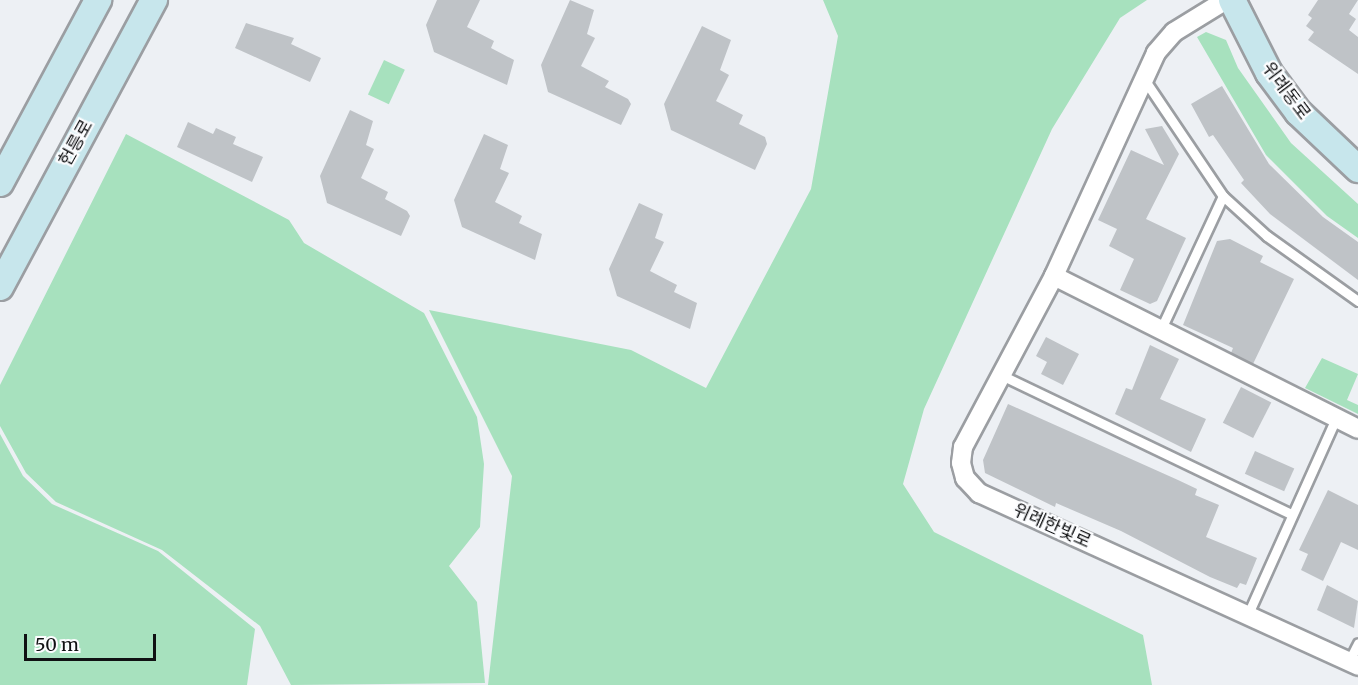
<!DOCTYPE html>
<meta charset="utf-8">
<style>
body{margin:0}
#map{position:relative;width:1358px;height:685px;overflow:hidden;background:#edf0f4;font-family:Merriweather,"Noto Sans KR",serif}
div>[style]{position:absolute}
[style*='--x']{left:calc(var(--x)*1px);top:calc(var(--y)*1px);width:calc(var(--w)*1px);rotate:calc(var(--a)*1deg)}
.green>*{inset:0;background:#a7e1be;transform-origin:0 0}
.building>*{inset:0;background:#bfc3c7;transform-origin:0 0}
.roads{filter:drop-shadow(2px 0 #9b9ea2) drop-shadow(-2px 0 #9b9ea2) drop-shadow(0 2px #9b9ea2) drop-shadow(0 -2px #9b9ea2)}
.lane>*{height:9px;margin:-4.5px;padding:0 4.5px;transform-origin:4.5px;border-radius:4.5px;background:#fff}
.street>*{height:18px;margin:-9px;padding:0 9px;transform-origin:9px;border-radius:9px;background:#fff}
.secondary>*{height:26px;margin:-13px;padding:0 13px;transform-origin:13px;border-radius:13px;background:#c7e6ec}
span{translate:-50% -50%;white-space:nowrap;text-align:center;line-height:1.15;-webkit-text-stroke:4.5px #fcfdff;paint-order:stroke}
.street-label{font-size:18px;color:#101113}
.scale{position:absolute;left:24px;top:634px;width:132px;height:27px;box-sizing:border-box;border:3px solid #101113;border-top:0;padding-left:8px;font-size:18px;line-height:21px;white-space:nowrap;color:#101113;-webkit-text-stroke:4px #fcfdff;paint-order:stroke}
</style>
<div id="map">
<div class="green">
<div style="clip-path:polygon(823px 0,1147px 0,1120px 18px,1052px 129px,924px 409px,903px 484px,934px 532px,1143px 635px,1152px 685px,488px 685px,512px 476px,429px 310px,631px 350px,706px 388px,811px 189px,838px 36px)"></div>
<div style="clip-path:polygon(1206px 32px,1226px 40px,1238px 68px,1291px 143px,1358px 204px,1358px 238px,1327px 216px,1266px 155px,1197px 37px)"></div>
<div style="left:384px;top:60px;width:23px;height:38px;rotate:25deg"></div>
<div style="clip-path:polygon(126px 134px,289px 220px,304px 243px,424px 313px,477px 417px,484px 464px,480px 527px,449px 566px,477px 602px,485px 683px,291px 685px,260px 626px,162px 550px,56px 502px,26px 473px,0 426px,0 385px)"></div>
<div style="clip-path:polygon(1322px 358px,1358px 374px,1347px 400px,1358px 405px,1358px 414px,1305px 388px)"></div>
<div style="clip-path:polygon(0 434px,23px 476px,52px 504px,158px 551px,255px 629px,247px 685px,0 685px)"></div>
</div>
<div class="building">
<div style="clip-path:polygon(437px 0,480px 0,467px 27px,494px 41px,491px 48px,514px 60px,507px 85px,434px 52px,426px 25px)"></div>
<div style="clip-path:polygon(570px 0,594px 10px,587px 34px,595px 38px,581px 66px,609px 81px,605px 87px,628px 99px,631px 104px,621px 125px,548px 92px,541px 65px)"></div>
<div style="clip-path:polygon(1318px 0,1358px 0,1349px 14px,1356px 19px,1349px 30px,1358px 37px,1358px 74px,1308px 40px,1314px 32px,1306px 26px,1312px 18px,1308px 15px)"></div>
<div style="clip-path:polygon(246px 23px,294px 38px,291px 44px,321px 58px,310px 82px,235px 48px)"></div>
<div style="clip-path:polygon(702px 26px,731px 40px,720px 70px,729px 75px,716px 101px,743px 115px,739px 124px,765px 137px,767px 144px,755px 170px,671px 130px,664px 104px)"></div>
<div style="clip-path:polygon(1222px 86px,1269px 164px,1323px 217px,1358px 242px,1358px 280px,1270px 214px,1241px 183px,1244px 180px,1213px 135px,1209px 137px,1191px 104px)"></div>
<div style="clip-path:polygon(350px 110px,373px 121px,366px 145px,374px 149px,361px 178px,388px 192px,385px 199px,407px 211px,410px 216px,401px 236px,327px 203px,320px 176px)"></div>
<div style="clip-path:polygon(188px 122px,213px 134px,216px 128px,236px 137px,233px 144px,263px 157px,252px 182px,177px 147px)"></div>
<div style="clip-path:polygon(1162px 126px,1179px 154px,1146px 219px,1186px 238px,1157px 301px,1150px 304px,1120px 290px,1134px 259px,1109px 246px,1117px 229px,1098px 220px,1131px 150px,1164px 165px,1145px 129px)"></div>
<div style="clip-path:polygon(484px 134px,508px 145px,500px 169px,509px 173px,495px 202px,522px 216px,519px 223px,542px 234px,535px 260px,462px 227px,454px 200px)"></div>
<div style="clip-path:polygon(639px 203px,663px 214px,655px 238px,664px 242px,650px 271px,677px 285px,674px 292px,697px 303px,690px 329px,617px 296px,609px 269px)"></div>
<div style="clip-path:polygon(1230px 239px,1263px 256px,1260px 262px,1294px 279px,1253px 364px,1231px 353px,1233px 348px,1183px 325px,1217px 241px)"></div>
<div style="clip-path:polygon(1046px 337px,1079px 354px,1063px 385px,1041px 374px,1047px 362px,1036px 356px)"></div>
<div style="clip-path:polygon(1150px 345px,1179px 359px,1160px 399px,1206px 419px,1191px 452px,1115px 414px,1126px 388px,1132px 390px)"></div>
<div style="left:1241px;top:387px;width:34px;height:40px;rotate:27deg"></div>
<div style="clip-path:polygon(1008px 404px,1178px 480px,1197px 489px,1195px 495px,1219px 505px,1206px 537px,1257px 558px,1246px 585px,1240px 583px,1237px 588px,1210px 577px,1121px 531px,1056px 503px,1055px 507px,985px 473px,983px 460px)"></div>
<div style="left:1255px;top:451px;width:43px;height:25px;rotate:24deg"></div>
<div style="clip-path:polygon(1328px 490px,1358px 505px,1358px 550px,1341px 542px,1323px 581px,1301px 570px,1308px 554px,1299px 550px)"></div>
<div style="clip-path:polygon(1327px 585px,1358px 601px,1354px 628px,1317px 610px)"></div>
</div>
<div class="roads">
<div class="lane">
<div style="--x:1144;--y:79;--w:141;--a:56"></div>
<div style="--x:1223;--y:196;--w:59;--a:42.3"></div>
<div style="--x:1267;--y:236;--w:112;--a:35.5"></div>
<div style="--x:1160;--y:331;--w:149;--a:-65"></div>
<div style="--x:1001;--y:375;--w:322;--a:25.6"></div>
<div style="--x:1248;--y:614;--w:215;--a:-65.8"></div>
<div style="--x:1349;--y:661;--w:20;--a:-63"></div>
</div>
<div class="street">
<div style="--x:1226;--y:0;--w:61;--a:148.4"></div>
<div style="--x:1174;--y:32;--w:28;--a:131"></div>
<div style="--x:1156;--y:53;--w:245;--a:114.6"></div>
<div style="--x:1054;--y:276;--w:194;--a:118"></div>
<div style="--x:963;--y:447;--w:16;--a:97"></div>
<div style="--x:961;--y:463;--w:16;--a:75"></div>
<div style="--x:965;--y:478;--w:21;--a:47"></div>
<div style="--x:979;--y:493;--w:417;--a:24.5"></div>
<div style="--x:1054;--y:276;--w:340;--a:26.7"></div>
</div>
<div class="secondary">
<div style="--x:1232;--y:0;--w:82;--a:63.1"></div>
<div style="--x:1269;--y:73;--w:49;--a:53.4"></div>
<div style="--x:1298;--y:112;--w:83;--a:43.5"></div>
<div style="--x:0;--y:183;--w:208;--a:-61.8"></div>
<div style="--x:0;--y:287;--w:326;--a:-61.8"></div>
</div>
</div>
<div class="street-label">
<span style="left:1286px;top:91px;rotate:53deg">위례동로</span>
<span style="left:76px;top:143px;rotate:-61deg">헌릉로</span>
<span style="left:1052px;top:526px;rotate:24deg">위례한빛로</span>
</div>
<div class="scale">50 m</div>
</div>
